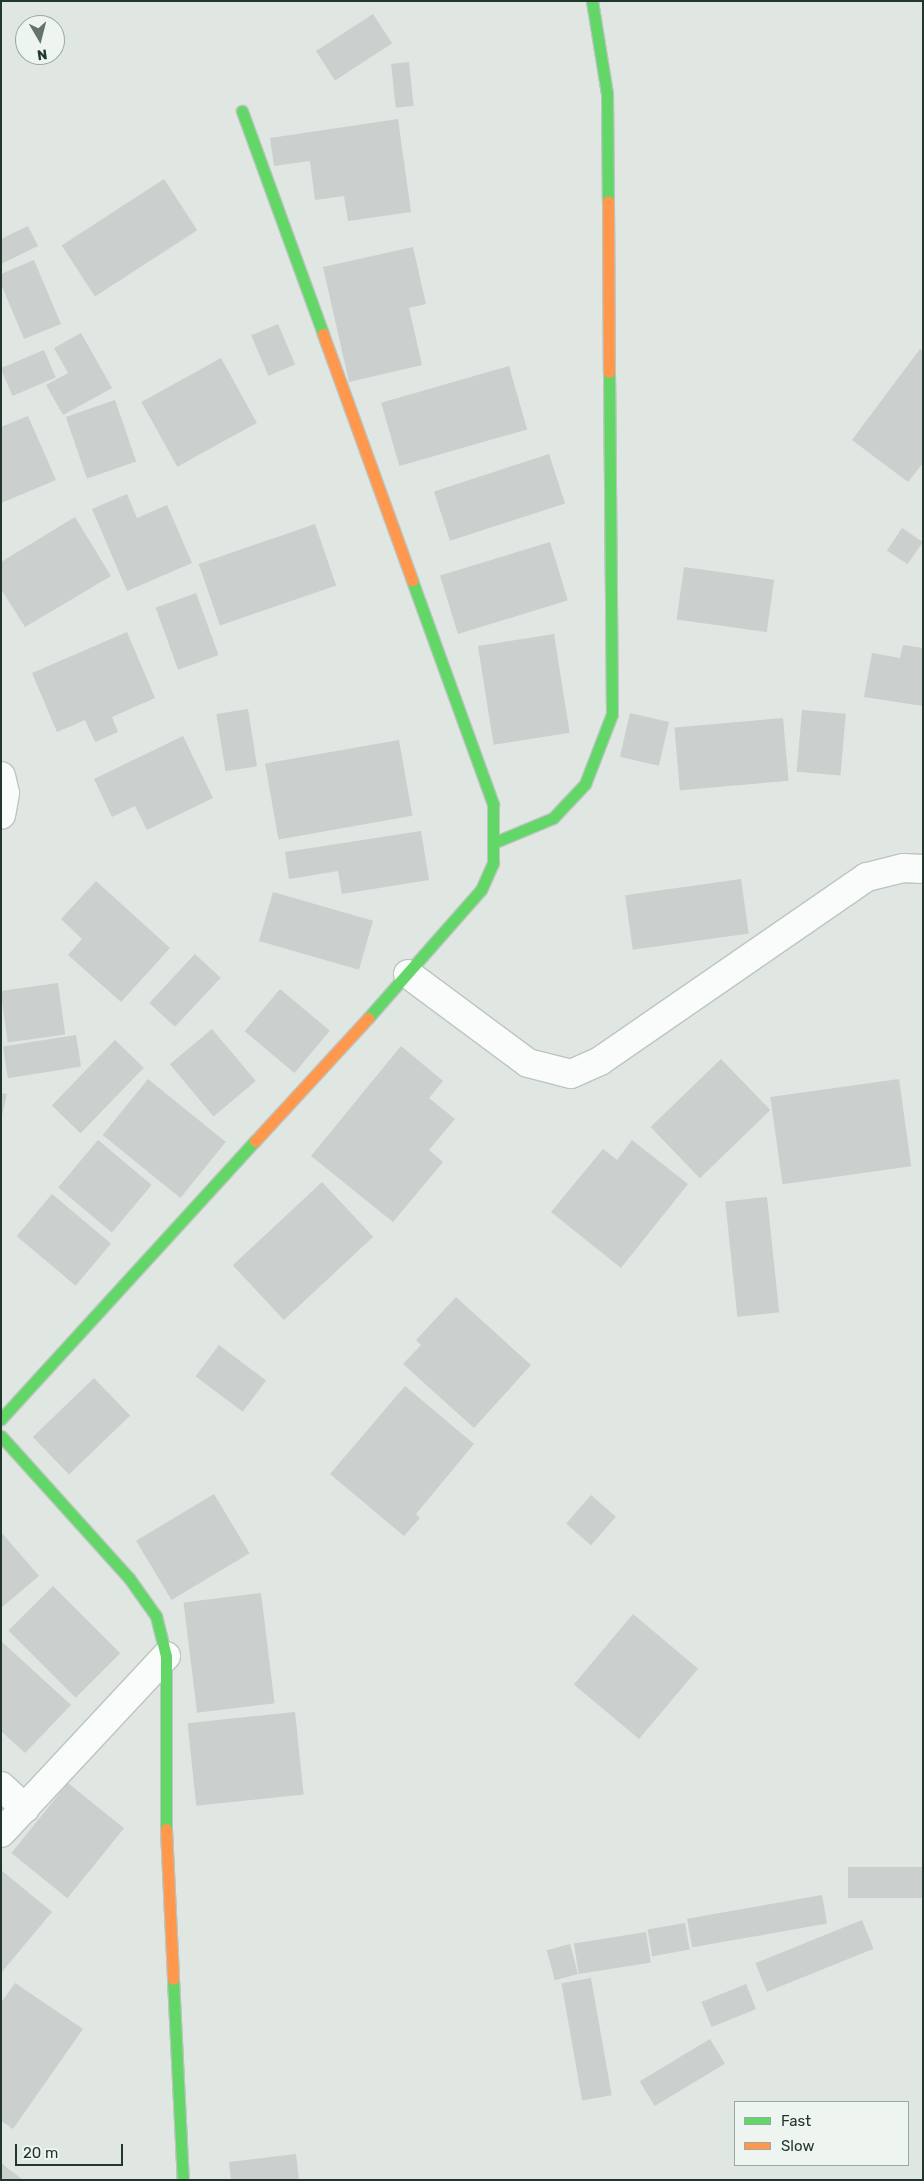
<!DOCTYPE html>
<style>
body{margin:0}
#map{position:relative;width:924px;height:2181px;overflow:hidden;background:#e0e6e2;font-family:Rubik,sans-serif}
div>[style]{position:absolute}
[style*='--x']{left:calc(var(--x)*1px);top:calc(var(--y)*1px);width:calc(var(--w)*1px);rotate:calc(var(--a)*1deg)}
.building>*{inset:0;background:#cbcfcd;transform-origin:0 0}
.roads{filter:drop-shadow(1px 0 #bcc5c0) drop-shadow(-1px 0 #bcc5c0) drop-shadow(0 1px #bcc5c0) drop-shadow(0 -1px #bcc5c0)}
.street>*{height:28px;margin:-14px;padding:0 14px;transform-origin:14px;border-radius:14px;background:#fafbfb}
.fast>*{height:11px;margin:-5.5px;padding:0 5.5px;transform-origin:5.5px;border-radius:5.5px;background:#63d668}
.slow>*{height:11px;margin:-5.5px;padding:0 5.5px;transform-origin:5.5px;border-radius:5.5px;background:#ff974d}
span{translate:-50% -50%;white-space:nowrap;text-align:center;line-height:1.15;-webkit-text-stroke:5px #eef5f0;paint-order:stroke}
.frame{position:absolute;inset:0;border:2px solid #21362c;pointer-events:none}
.legend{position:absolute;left:734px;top:2101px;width:175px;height:65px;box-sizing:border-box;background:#eef5f0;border:1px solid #9ca9a2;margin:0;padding:6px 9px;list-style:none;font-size:15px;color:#21362c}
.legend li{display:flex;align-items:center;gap:10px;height:25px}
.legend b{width:25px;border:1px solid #9ca9a2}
.north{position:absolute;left:15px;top:15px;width:50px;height:50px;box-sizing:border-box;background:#eef5f0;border:1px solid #9ca9a2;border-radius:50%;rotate:172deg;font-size:14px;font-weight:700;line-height:20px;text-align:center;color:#21362c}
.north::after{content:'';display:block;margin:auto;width:18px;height:22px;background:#64746c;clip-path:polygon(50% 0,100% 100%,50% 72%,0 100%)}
.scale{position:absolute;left:15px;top:2144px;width:108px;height:22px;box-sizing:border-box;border:2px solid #21362c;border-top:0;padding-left:6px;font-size:15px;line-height:18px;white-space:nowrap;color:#21362c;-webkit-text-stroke:4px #eef5f0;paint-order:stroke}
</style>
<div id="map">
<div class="building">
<div style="left:373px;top:14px;width:35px;height:68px;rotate:57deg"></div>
<div style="left:409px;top:62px;width:44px;height:18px;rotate:84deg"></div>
<div style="clip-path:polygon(398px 119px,411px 212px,348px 221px,344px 196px,315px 200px,310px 161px,274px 166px,270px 138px)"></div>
<div style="left:164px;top:179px;width:61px;height:122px;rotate:57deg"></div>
<div style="clip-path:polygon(28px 226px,38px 246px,1px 264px,1px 239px)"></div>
<div style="clip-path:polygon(413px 247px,426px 304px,409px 308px,422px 365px,349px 382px,323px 267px)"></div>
<div style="clip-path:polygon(34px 260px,61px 324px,24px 339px,1px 284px,1px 274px)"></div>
<div style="left:278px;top:324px;width:44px;height:29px;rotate:67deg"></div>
<div style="clip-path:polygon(81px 333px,112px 388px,63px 415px,46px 385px,68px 373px,54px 348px)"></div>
<div style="clip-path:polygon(920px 349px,923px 351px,923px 463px,908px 482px,852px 440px)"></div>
<div style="left:44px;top:350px;width:30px;height:47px;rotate:67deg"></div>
<div style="left:221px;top:358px;width:74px;height:91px;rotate:61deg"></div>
<div style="left:509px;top:366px;width:66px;height:133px;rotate:74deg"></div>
<div style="left:115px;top:400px;width:65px;height:52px;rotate:71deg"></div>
<div style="clip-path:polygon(28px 416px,56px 480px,1px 503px,1px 427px)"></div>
<div style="left:549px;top:454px;width:52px;height:121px;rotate:72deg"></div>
<div style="clip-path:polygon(127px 494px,137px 518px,167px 505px,192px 563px,127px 591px,92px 509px)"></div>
<div style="clip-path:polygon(75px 517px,111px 576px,25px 627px,1px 589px,1px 562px)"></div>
<div style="left:315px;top:524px;width:65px;height:123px;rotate:71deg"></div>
<div style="left:902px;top:528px;width:25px;height:27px;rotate:34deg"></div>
<div style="left:550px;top:542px;width:61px;height:115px;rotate:73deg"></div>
<div style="left:684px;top:567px;width:91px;height:53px;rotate:8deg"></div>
<div style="left:196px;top:593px;width:66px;height:43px;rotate:70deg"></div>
<div style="clip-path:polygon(127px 632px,155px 698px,112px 717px,118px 732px,95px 742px,85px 720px,57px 732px,32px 673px)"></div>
<div style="left:554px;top:634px;width:100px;height:77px;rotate:81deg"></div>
<div style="clip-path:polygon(903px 645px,923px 648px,923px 706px,864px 697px,872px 653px,900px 658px)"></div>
<div style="left:248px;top:709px;width:58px;height:32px;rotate:81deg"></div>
<div style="left:802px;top:710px;width:44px;height:62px;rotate:5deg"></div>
<div style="left:630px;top:713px;width:40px;height:45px;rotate:13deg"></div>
<div style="left:783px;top:718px;width:63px;height:109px;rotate:85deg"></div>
<div style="clip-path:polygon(183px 736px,213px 798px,147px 830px,135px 806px,112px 817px,94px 779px)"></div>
<div style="left:399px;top:740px;width:77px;height:136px;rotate:80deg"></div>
<div style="clip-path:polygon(421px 831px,429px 880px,342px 894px,338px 871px,289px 879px,285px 852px)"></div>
<div style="left:741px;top:879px;width:55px;height:117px;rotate:82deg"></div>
<div style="clip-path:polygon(96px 881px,170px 948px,121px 1002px,68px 955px,82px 939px,61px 919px)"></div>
<div style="left:273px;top:892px;width:104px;height:51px;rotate:16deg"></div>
<div style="left:195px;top:954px;width:35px;height:67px;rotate:43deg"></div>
<div style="left:58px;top:983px;width:52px;height:58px;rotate:82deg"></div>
<div style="left:280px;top:989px;width:65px;height:55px;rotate:40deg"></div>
<div style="left:212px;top:1029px;width:68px;height:55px;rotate:50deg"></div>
<div style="left:76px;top:1035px;width:32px;height:74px;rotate:81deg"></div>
<div style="left:115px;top:1040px;width:40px;height:91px;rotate:44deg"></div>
<div style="clip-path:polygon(401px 1046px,443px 1081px,429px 1098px,455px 1119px,429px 1150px,443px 1162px,393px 1222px,311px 1156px)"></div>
<div style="left:721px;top:1059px;width:71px;height:98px;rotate:46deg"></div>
<div style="left:148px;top:1079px;width:100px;height:72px;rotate:39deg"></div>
<div style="left:899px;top:1079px;width:88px;height:130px;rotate:82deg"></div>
<div style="clip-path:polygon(1px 1093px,7px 1094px,2px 1115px,1px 1115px)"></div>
<div style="left:98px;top:1140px;width:70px;height:62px;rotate:40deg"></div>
<div style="clip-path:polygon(632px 1140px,688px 1184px,621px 1268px,551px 1212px,603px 1149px,617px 1160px)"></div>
<div style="left:322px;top:1182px;width:75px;height:122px;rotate:47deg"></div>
<div style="left:52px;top:1194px;width:77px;height:55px;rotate:40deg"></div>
<div style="left:767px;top:1197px;width:116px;height:42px;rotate:84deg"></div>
<div style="clip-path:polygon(456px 1297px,531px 1365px,474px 1428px,403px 1364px,421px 1345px,416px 1340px)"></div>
<div style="left:219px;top:1345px;width:59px;height:39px;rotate:37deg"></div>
<div style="left:94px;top:1378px;width:52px;height:85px;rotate:46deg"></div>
<div style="clip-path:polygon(405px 1386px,474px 1444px,416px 1514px,420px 1518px,404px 1536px,330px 1474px)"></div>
<div style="left:214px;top:1494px;width:69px;height:91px;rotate:59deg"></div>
<div style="left:591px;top:1495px;width:33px;height:38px;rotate:41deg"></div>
<div style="clip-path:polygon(1px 1532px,39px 1576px,1px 1608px)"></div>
<div style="left:53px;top:1586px;width:95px;height:63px;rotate:45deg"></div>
<div style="left:261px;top:1593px;width:111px;height:78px;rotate:83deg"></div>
<div style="left:633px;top:1614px;width:85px;height:92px;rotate:40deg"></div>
<div style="clip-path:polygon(1px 1641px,71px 1705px,25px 1753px,1px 1731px)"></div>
<div style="left:295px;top:1712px;width:83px;height:108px;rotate:84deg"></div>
<div style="left:68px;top:1783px;width:72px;height:90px;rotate:39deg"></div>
<div style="left:923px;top:1867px;width:31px;height:75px;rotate:90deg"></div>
<div style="clip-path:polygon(1px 1870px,52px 1912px,1px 1973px)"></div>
<div style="left:822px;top:1895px;width:29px;height:137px;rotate:80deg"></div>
<div style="left:862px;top:1920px;width:31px;height:115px;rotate:68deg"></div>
<div style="left:685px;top:1923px;width:27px;height:38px;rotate:80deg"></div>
<div style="left:646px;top:1932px;width:31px;height:73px;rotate:81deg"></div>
<div style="left:570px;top:1944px;width:31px;height:24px;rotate:75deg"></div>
<div style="left:591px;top:1978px;width:119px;height:30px;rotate:80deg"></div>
<div style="clip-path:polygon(15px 1983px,83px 2029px,13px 2129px,1px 2121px,1px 2003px)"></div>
<div style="left:746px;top:1984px;width:27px;height:48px;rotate:68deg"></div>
<div style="left:710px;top:2039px;width:29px;height:82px;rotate:59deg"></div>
<div style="clip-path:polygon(296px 2154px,299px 2180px,231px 2180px,229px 2162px)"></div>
<div style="clip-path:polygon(1px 2163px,23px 2180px,1px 2180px)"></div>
</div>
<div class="roads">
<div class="street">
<div style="--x:1;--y:776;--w:17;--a:77"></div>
<div style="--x:5;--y:793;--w:22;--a:100"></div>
<div style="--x:408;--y:974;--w:149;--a:36.6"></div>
<div style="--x:528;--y:1063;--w:44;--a:14.3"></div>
<div style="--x:571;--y:1074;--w:32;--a:-24"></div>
<div style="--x:600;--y:1061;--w:324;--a:-34.6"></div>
<div style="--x:867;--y:877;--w:37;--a:-14"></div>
<div style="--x:903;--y:868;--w:20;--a:3"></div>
<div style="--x:1;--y:1786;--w:33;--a:43"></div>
<div style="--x:1;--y:1833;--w:242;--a:-47"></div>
</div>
<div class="fast">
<div style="--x:592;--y:1;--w:94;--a:80.8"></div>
<div style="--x:607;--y:94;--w:107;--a:89.5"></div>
<div style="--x:242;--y:111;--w:237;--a:70"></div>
<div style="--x:493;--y:843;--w:65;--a:-22.6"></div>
<div style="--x:553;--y:818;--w:47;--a:-46.7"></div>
<div style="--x:585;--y:784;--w:75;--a:-68.9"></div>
<div style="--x:612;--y:714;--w:342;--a:-90.5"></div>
<div style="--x:368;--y:1018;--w:171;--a:-48.6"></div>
<div style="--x:481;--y:890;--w:30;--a:-66"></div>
<div style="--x:493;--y:863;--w:59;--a:-90"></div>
<div style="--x:493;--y:804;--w:238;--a:-109.9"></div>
<div style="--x:1;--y:1419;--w:377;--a:-47.6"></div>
<div style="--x:1;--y:1436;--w:191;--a:48"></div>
<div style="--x:129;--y:1578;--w:47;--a:54.6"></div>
<div style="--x:156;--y:1616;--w:41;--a:76"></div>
<div style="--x:166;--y:1656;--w:173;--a:90"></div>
<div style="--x:173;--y:1979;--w:201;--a:87.2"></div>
</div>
<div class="slow">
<div style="--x:608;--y:201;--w:171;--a:89.7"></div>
<div style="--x:323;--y:334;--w:262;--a:70.1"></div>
<div style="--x:255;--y:1141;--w:167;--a:-47.4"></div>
<div style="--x:166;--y:1829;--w:150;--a:87.3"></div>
</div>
</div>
<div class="frame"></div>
<ul class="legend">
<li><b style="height:6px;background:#63d668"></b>Fast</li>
<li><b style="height:6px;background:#ff974d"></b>Slow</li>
</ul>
<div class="north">N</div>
<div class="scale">20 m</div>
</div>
